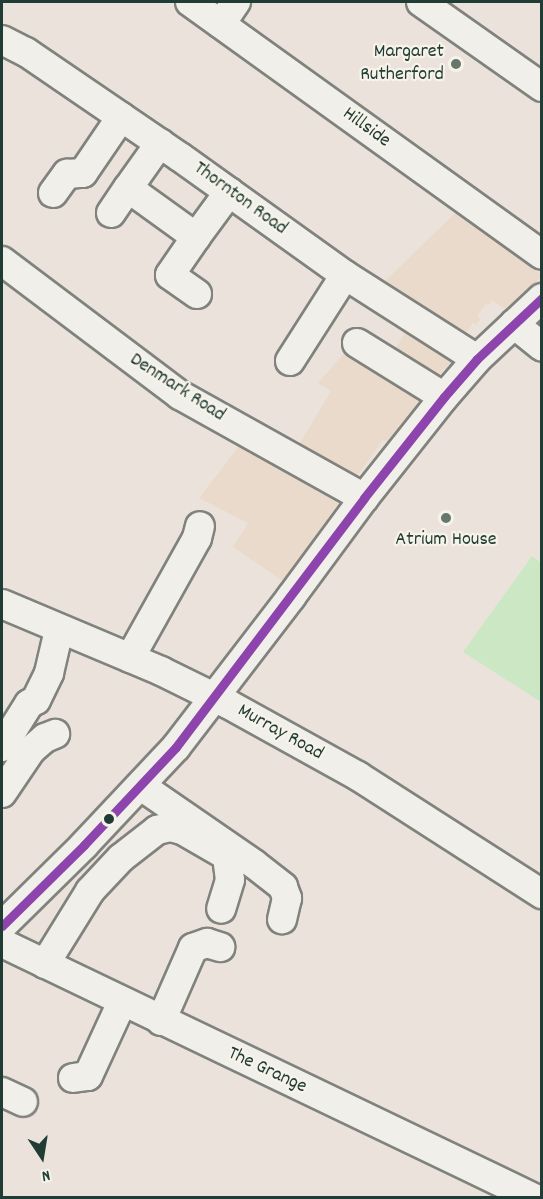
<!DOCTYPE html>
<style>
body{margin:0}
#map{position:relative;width:543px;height:1199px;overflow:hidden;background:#ebe3db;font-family:Dekko,sans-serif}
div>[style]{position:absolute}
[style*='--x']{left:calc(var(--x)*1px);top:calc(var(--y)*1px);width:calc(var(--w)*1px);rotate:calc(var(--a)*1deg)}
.built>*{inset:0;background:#eadacb}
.green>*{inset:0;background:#cbe7c3}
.roads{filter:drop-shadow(2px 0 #80827d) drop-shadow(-2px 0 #80827d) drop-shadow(0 2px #80827d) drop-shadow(0 -2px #80827d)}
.minor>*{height:28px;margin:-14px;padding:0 14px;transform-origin:14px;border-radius:14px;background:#f1efea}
.bus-1>*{height:9px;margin:-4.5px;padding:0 4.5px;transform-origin:4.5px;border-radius:4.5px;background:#8e44ad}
.dots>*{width:16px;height:16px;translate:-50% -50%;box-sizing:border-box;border:3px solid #f7f3e8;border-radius:50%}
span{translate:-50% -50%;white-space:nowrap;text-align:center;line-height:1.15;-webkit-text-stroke:4.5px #f7f3e8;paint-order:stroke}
.poi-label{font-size:20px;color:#1f3d34}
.right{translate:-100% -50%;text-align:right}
.street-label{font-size:20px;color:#1f3d34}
.frame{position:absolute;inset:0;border:3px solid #1f3d34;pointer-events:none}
.north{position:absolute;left:12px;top:1127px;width:60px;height:60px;-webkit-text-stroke:4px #f7f3e8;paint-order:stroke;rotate:168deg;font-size:16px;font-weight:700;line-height:24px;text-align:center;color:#1f3d34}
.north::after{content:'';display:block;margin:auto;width:21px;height:27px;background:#1f3d34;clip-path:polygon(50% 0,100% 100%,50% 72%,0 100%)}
</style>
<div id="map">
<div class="built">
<div style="clip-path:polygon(456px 212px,541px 274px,541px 277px,506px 310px,492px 300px,488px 306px,486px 304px,477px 316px,481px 319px,476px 325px,473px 323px,466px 333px,449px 369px,444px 369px,387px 442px,383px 440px,283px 581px,233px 547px,248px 523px,199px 498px,243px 441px,298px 446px,331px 391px,318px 383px,351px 345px,392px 355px,406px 331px,415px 304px,384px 282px)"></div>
</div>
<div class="green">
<div style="clip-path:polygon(532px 556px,541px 563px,541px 702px,463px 652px)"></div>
</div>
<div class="roads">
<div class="minor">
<div style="--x:190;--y:2;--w:433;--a:35.7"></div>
<div style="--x:421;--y:2;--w:148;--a:35.1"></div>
<div style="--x:221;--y:24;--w:27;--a:-56"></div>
<div style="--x:2;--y:40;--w:27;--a:27"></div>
<div style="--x:26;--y:52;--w:186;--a:34.3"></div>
<div style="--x:180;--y:157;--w:203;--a:35.6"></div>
<div style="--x:345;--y:275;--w:156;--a:32.5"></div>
<div style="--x:160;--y:143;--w:55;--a:125.4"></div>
<div style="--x:128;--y:188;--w:84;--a:35.8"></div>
<div style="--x:196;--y:237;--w:56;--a:-53.7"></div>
<div style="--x:53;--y:193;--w:24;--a:-54"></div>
<div style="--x:67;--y:174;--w:16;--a:-4"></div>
<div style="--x:83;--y:173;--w:68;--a:-55.8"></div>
<div style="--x:111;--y:213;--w:30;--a:-56"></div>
<div style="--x:196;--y:237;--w:46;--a:124.4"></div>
<div style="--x:170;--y:275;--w:33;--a:35"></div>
<div style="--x:2;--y:261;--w:223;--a:37"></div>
<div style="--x:180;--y:395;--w:211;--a:29.2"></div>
<div style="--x:514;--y:324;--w:36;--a:39"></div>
<div style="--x:357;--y:343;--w:102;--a:31.8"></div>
<div style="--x:290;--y:361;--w:102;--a:-57.4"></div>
<div style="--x:2;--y:604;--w:173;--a:22.8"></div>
<div style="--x:161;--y:671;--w:75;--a:26.2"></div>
<div style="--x:228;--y:704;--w:149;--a:29"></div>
<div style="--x:358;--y:776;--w:219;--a:32.7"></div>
<div style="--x:130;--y:658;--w:137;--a:-60.8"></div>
<div style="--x:197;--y:538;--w:12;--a:-76"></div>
<div style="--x:2;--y:747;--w:51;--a:-57.9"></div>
<div style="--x:29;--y:704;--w:8;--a:-30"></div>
<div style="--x:36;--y:700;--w:30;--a:-64"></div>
<div style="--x:49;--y:673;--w:44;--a:-76.9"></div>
<div style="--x:141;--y:786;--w:137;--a:34.6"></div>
<div style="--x:254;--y:864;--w:37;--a:38"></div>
<div style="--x:283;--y:887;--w:12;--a:70"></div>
<div style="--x:287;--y:898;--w:22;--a:103"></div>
<div style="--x:2;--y:793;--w:52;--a:-56"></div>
<div style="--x:31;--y:750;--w:18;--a:-41"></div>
<div style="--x:45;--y:738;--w:11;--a:-22"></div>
<div style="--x:2;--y:926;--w:115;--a:-44.6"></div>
<div style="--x:84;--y:845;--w:134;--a:-46.8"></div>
<div style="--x:176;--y:747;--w:189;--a:-52.5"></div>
<div style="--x:291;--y:597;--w:123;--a:-53.6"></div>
<div style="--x:364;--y:498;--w:129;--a:-51.6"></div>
<div style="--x:444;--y:397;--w:50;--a:-49"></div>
<div style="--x:477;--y:359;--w:89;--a:-43.2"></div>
<div style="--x:2;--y:943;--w:590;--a:25.61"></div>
<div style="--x:45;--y:964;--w:86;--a:-58.3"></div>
<div style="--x:90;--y:891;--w:45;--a:-46.8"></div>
<div style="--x:121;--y:858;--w:46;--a:-37.9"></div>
<div style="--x:157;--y:830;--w:13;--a:-13"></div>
<div style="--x:170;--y:827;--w:12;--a:14"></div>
<div style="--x:182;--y:830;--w:52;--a:30"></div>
<div style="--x:227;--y:856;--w:24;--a:83"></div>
<div style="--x:230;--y:880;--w:30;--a:107"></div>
<div style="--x:161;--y:1021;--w:80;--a:-66.3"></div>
<div style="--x:193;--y:948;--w:15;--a:-20"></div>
<div style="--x:207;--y:943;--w:14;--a:17"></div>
<div style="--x:73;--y:1078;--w:15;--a:-8"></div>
<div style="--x:88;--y:1076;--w:81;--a:-65.3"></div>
<div style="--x:2;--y:1092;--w:23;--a:25"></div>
</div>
</div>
<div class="bus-1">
<div style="--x:2;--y:926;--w:115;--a:-44.6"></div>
<div style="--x:84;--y:845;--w:134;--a:-46.8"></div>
<div style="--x:176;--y:747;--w:312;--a:-52.9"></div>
<div style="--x:364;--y:498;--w:129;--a:-51.6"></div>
<div style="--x:444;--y:397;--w:50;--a:-49"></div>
<div style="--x:477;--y:359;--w:89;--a:-43.2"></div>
</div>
<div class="dots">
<div style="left:456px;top:64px;background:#66776e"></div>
<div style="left:446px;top:518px;background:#66776e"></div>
<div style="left:109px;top:819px;background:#1f3d34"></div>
</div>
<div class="poi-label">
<span class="right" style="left:444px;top:64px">Margaret<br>Rutherford</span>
<span style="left:446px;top:540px">Atrium House</span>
</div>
<div class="street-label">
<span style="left:366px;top:128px;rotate:36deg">Hillside</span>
<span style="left:240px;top:199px;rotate:36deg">Thornton Road</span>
<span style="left:177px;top:388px;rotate:33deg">Denmark Road</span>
<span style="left:280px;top:733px;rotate:29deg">Murray Road</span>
<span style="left:267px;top:1071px;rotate:25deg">The Grange</span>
</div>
<div class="frame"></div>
<div class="north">N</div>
</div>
